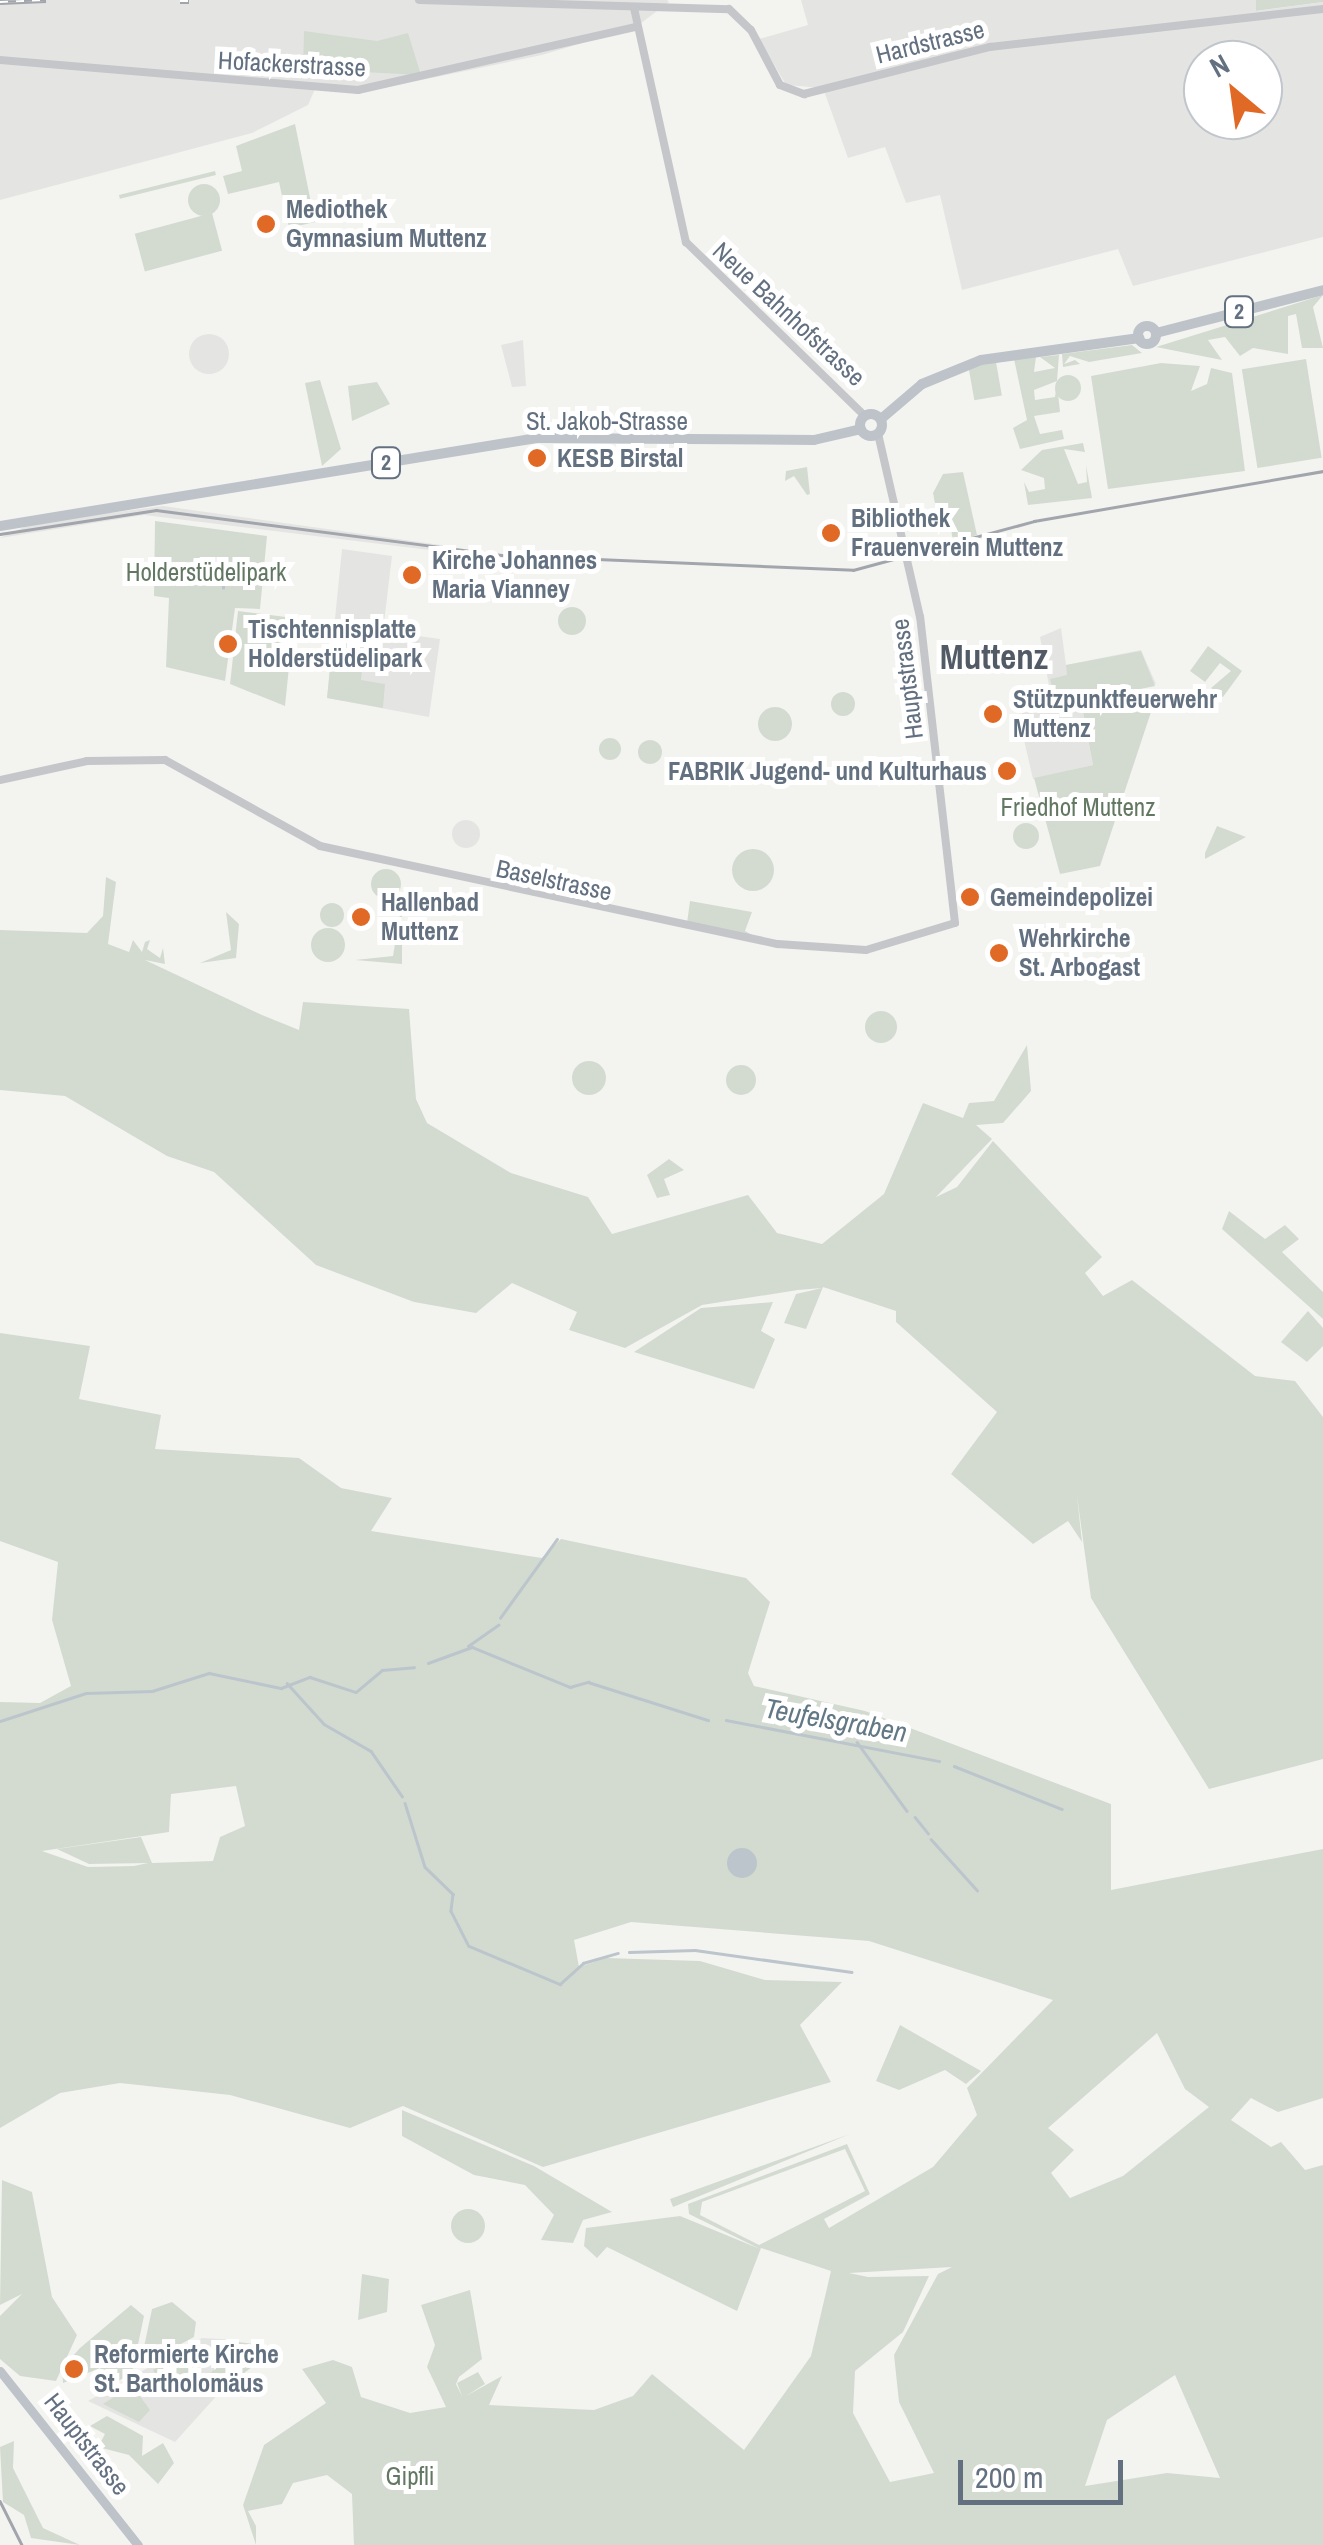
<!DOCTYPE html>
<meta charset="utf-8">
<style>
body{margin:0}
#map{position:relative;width:1323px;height:2545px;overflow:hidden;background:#f3f4f0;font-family:"Archivo Narrow",sans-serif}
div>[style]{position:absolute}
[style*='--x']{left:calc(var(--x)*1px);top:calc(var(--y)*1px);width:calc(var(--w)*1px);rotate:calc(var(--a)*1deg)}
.built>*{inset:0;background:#e4e5e3}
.round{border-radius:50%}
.green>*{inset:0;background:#d3dbd1;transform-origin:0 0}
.water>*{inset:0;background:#bcc5cb}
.stream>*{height:2.5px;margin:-1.25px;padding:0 1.25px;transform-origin:1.25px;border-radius:1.25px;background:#bcc5cb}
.tertiary>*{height:8px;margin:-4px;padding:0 4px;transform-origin:4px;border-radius:4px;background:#c4c6ca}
.secondary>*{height:9px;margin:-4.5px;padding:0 4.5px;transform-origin:4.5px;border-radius:4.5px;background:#bdc3c9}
.primary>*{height:10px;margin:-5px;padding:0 5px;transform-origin:5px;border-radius:5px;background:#bdc3c9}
.primary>.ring{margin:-5px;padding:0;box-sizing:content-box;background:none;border:10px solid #bdc3c9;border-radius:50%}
.tram>*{height:2.5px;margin:-1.25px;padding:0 1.25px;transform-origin:1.25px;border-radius:1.25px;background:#a2a6ac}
.rail>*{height:6px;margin-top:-3px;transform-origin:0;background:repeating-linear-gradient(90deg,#fff 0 8px,#a2a6ac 0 16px);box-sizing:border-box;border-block:2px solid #a2a6ac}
.dots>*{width:28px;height:28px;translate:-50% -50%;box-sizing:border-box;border:5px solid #fff;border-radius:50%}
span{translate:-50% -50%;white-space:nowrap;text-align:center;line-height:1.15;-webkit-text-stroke:10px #fff;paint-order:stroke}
.shield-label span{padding:2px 8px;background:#fff;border:2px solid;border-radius:8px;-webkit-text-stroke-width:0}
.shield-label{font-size:22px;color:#637080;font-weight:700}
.street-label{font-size:25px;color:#637080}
.poi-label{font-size:25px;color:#637080;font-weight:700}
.left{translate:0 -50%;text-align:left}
.right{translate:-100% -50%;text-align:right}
.park-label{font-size:25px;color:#637862}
.water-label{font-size:28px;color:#637885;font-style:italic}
.district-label{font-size:35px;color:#515a65;font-weight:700}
.north{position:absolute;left:1183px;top:40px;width:100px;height:100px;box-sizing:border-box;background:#fff;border:2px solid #c1c6cc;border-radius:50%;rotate:331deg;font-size:28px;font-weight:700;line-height:40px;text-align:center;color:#637080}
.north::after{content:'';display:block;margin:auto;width:35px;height:45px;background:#df6925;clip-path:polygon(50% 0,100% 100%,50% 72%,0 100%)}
.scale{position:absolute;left:958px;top:2460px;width:165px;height:45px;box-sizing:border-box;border:5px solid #637080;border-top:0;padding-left:12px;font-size:30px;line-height:35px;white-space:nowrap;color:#637080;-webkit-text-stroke:8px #fff;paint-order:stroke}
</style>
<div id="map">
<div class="built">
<div style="clip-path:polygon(0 0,667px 0,669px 2px,636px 27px,542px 55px,383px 88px,315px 89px,308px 105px,252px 133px,0 200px)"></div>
<div style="clip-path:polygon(evenodd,801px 0,1256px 0,1257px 11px,1323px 2px,1323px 237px,1133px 286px,1118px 249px,962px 290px,940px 195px,906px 203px,885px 147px,848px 158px,823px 88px,786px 85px,759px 39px,808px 25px,801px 0,1203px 60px,1263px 60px,1263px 120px,1203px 120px,1203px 60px)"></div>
<div class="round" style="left:189px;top:334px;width:40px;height:40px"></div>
<div style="clip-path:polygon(523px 340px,526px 386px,512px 387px,501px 345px)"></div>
<div style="clip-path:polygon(163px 506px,455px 547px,454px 553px,144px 515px,0 538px,33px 523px)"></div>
<div style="clip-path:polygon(342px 549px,392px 556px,383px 631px,440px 639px,429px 717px,327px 698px)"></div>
<div style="clip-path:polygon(1061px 628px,1066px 665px,1141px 650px,1156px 684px,1081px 702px,1093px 765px,1033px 779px,1018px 714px,1053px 707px,1040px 637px)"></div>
<div class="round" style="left:452px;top:820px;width:28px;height:28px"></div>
<div style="clip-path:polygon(202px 2338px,238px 2340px,234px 2356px,209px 2376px,221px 2391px,175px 2442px,88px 2401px)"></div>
</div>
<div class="green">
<div style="clip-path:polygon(1256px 0,1323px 0,1323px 2px,1256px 11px)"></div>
<div style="clip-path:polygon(304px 31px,377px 41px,408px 33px,421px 75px,303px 69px)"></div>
<div style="clip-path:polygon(295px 124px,315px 222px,289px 228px,279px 182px,228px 194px,223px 176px,242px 171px,236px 146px)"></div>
<div style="left:215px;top:171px;width:4px;height:99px;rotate:76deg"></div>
<div class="round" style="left:188px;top:184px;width:32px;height:32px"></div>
<div style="left:212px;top:213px;width:39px;height:80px;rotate:75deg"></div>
<div style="clip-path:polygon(1323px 295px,1313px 307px,1323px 348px,1302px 348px,1296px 314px,1288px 316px,1288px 354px,1253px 348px,1240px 356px,1225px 337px,1208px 340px,1222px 360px,1156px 347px)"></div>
<div style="clip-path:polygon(1132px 345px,1142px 353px,1089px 362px,1070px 356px,1064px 364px,1075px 360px,1080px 364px,1063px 367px,1062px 354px)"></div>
<div style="clip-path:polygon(1059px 355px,1057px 381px,1034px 390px,1035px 400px,1055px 397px,1057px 383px,1060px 412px,1034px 416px,1040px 434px,1062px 430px,1064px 439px,1020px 449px,1013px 428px,1027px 420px,1014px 359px,1036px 357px,1034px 372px,1055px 368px,1040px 357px)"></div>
<div style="left:1306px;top:359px;width:100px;height:65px;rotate:81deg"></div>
<div style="left:996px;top:362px;width:34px;height:28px;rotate:80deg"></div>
<div style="clip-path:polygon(1161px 363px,1200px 366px,1191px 391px,1207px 384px,1211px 368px,1232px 373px,1245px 471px,1108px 489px,1091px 376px)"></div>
<div class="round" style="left:1055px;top:375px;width:26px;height:26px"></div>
<div style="clip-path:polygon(320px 380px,341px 449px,322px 466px,305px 383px)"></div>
<div style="clip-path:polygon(377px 382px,390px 404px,352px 421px,348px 386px)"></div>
<div style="clip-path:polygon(1083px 443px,1085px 452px,1064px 449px,1078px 484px,1087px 482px,1086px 465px,1092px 498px,1028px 505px,1024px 482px,1029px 492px,1045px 489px,1044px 478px,1021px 470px,1042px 450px)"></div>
<div style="clip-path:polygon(807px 467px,810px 494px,807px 495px,794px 476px,785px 481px,786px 471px)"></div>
<div style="clip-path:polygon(963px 472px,977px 535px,953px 543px,949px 513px,937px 514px,933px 493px,943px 474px)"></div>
<div style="clip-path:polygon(155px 521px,267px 536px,260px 609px,235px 608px,225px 681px,166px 667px,169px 598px,154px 596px)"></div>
<div class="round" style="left:558px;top:607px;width:28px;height:28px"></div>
<div style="clip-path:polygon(238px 611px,294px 618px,285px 706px,230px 684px)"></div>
<div style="clip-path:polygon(1208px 646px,1242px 671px,1223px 697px,1211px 688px,1231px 671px,1220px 663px,1205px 682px,1190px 671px)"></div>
<div style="clip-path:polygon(1141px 651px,1155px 686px,1057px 706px,1050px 679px,1067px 675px,1066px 665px)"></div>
<div style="clip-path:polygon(331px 659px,363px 662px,361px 680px,385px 684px,383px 708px,327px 698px)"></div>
<div style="clip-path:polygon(1158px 691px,1100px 866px,1060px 874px,1034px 778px,1093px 765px,1081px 702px)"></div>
<div class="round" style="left:831px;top:692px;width:24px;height:24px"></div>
<div class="round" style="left:758px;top:707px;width:34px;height:34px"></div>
<div class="round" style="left:599px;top:738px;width:22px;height:22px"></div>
<div class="round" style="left:638px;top:740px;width:24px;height:24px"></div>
<div class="round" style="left:1013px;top:823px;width:26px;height:26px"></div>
<div style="clip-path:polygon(1217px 826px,1246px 837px,1205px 859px,1205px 853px)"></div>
<div class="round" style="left:732px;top:849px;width:42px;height:42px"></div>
<div class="round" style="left:371px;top:869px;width:30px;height:30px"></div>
<div style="clip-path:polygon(106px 877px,116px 882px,108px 944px,129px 952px,133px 940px,142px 952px,145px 942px,150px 940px,147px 949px,160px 958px,163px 948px,165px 964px,145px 960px,262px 1015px,299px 1030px,303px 1002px,409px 1009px,416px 1099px,427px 1123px,511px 1173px,588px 1197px,612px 1234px,748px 1195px,777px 1233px,822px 1244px,884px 1194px,923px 1103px,963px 1118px,969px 1103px,994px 1101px,1027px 1045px,1031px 1091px,1003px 1123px,976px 1125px,992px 1139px,936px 1197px,957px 1187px,993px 1141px,1102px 1257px,1085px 1273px,1103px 1296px,1132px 1280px,1255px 1376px,1295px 1381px,1323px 1417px,1323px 1759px,1209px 1789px,1091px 1598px,1077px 1496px,1082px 1542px,1068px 1521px,1033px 1544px,951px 1474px,997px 1412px,896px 1322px,896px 1311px,823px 1287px,806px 1329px,784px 1323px,796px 1294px,822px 1288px,798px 1290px,702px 1305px,625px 1348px,569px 1330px,577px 1312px,512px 1283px,476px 1313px,414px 1302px,316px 1265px,214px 1172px,167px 1156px,65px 1096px,0 1090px,0 930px,87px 933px,103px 916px)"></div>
<div style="clip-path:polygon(690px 901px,752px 912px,745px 931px,756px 937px,687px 923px)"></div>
<div style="clip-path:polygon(402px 902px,402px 964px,355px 960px,393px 956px)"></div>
<div class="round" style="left:320px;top:903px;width:24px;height:24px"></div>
<div style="clip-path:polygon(226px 912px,239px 924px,236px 958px,200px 963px,231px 950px)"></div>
<div class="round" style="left:311px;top:928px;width:34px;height:34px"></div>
<div class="round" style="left:865px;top:1011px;width:32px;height:32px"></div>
<div class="round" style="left:572px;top:1061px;width:34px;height:34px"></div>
<div class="round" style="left:726px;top:1065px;width:30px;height:30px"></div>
<div style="clip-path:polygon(669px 1159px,684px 1170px,664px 1179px,670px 1195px,657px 1198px,647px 1175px)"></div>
<div style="clip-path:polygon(1229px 1211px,1265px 1239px,1285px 1225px,1299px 1239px,1282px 1252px,1323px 1292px,1323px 1319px,1222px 1229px)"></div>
<div style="clip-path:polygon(773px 1302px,761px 1331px,775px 1339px,754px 1389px,634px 1352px,701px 1308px)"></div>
<div style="clip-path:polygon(1308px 1311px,1323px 1328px,1323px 1346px,1307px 1362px,1281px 1342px)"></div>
<div style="clip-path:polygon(evenodd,0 1333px,90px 1346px,79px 1399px,161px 1415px,155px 1449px,299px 1458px,341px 1488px,392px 1498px,371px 1531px,542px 1558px,561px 1539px,746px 1578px,770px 1602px,748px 1673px,754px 1686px,865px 1711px,1111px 1804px,1111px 1890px,1323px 1849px,1323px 2098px,1278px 2112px,1251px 2098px,1231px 2120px,1271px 2147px,1281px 2142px,1305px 2170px,1323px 2165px,1323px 2545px,354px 2545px,352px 2494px,327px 2475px,293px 2483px,282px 2504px,248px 2511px,256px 2526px,256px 2545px,243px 2505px,264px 2445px,326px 2403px,302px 2369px,333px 2360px,352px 2367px,361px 2397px,410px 2413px,446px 2407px,427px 2367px,435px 2345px,421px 2305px,470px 2290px,482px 2359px,459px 2377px,456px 2384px,462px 2396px,457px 2383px,478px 2372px,485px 2384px,466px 2396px,502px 2376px,489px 2405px,594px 2410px,633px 2396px,652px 2374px,744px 2450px,811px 2356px,831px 2271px,761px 2248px,737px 2311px,607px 2247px,597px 2258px,584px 2246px,586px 2228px,680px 2216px,760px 2249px,689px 2214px,688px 2204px,847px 2144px,870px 2194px,824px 2219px,829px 2228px,933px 2167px,977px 2115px,967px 2088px,1053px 2000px,869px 1941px,631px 1922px,574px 1940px,579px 1967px,606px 1958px,700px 1961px,765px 1980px,842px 1982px,800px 2025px,831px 2082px,543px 2167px,403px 2106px,350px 2128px,230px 2095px,120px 2083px,60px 2093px,0 2128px,0 1702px,40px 1703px,71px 1686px,52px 1620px,58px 1562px,0 1541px,0 1333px,236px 1786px,245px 1826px,220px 1837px,213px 1861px,152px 1863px,141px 1837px,57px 1849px,89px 1864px,148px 1863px,134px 1866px,88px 1867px,42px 1851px,169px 1832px,171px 1794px,236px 1786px,0 1333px,1157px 2033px,1185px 2089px,1209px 2107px,1123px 2176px,1070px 2198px,1051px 2173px,1074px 2150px,1048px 2128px,1157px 2033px,0 1333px,845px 2149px,865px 2191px,759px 2245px,700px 2215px,702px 2202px,845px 2149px,0 1333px,952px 2267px,938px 2274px,894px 2355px,899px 2402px,934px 2473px,890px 2482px,853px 2413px,855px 2371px,903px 2332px,929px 2276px,868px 2277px,849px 2273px,952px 2267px,0 1333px,1175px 2375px,1220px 2478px,1167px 2473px,1085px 2486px,1107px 2420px,1175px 2375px)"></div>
<div style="clip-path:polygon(900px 2025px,981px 2071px,966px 2084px,945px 2070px,899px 2090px,876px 2081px)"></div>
<div style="clip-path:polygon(402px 2110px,534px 2166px,612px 2212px,583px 2220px,573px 2243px,541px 2240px,554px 2215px,525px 2185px,474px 2175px,402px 2136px)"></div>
<div style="clip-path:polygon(850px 2134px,673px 2207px,670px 2199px)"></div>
<div style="clip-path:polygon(2px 2180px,32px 2192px,52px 2297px,77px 2335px,56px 2381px,20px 2376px,0 2359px,0 2316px,22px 2294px,0 2305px)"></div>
<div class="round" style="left:451px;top:2209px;width:34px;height:34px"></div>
<div style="clip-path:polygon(362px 2274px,389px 2279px,387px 2312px,358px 2320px)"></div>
<div style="clip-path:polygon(172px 2302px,196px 2322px,194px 2337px,140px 2366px,152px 2309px)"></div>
<div style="clip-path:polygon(131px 2305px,144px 2316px,132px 2373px,113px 2384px,100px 2368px,63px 2383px,62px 2368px,80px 2348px)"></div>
<div style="clip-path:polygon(238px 2342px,263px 2345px,262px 2359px,221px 2391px,208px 2376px)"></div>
<div style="clip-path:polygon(179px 2353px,198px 2366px,164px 2387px,153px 2370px)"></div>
<div style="clip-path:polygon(132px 2385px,150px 2410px,139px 2422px,103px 2404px)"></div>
<div style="clip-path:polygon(107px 2416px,143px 2436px,142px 2456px,163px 2443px,174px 2463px,158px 2484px,129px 2455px,98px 2447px,105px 2434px,90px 2426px)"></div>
<div style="clip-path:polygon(14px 2441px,13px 2468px,43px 2528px,80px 2545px,31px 2538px,24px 2515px,3px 2502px,0 2447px)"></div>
</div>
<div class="water">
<div class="round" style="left:727px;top:1848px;width:30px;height:30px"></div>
</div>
<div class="stream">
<div style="--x:223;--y:588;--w:11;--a:-90"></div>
<div style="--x:500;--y:1618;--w:97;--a:-54.2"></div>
<div style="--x:468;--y:1646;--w:37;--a:-35"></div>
<div style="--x:428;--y:1663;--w:47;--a:-20"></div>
<div style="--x:472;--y:1647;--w:106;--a:22.2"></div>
<div style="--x:570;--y:1687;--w:19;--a:-16"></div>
<div style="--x:588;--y:1682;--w:126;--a:17.6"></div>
<div style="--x:287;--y:1683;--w:55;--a:47.9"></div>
<div style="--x:324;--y:1724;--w:54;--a:29.9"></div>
<div style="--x:371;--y:1751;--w:55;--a:55.4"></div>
<div style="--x:726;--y:1720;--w:217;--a:10.9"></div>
<div style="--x:0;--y:1721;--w:90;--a:-18"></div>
<div style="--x:86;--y:1693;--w:66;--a:-1.7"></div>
<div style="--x:152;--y:1691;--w:60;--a:-17.5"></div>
<div style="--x:209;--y:1673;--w:74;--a:11.8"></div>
<div style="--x:281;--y:1688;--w:31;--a:-21"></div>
<div style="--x:310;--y:1677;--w:48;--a:18.1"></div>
<div style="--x:356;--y:1692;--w:34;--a:-40"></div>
<div style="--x:382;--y:1670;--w:32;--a:-5"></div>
<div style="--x:857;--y:1742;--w:85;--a:54.1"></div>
<div style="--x:954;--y:1766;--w:116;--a:21.7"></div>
<div style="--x:405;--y:1803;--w:67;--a:72.6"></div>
<div style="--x:425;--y:1867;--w:39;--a:44"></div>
<div style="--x:453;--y:1894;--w:17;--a:97"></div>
<div style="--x:451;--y:1911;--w:39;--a:63"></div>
<div style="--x:469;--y:1946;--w:99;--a:22.7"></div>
<div style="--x:560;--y:1984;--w:31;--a:-42"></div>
<div style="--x:583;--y:1963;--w:36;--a:-16"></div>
<div style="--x:915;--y:1817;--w:21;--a:51"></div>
<div style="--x:931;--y:1839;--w:69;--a:48"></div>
<div style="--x:629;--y:1952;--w:66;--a:-1.7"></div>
<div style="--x:695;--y:1950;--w:158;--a:8"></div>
</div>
<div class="tertiary">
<div style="--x:419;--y:0;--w:310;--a:1.7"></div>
<div style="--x:729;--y:9;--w:30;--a:44"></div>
<div style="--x:751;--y:30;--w:62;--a:62.2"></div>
<div style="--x:780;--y:85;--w:26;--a:21"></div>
<div style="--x:804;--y:94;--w:192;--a:-14.2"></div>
<div style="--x:990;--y:47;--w:335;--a:-6.5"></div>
<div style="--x:634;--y:8;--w:240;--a:77.5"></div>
<div style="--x:686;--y:242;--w:250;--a:44.2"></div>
<div style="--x:0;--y:60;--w:359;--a:4.8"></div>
<div style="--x:358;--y:90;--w:285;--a:-12.8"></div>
<div style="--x:0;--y:780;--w:89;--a:-12.3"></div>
<div style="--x:87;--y:761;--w:78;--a:-0.7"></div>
<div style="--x:165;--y:760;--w:177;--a:29"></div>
<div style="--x:320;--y:846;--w:468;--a:12.1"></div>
<div style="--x:778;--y:944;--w:88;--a:3.9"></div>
<div style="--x:866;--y:950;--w:93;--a:-16.9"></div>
<div style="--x:955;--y:923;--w:308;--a:-96.5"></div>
<div style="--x:920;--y:617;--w:188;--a:-102.9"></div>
</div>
<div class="secondary">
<div style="--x:0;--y:2371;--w:222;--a:51.6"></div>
</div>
<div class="primary">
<div class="ring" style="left:1138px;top:326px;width:8px;height:8px"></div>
<div style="--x:1156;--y:333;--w:172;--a:-14.4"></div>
<div class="ring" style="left:860px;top:414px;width:12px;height:12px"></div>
<div style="--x:881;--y:419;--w:54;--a:-40.5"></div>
<div style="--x:922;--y:384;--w:64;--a:-22.1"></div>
<div style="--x:981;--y:360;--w:160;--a:-7.9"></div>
<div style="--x:0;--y:526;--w:544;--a:-9.31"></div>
<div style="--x:537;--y:438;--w:277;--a:0.4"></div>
<div style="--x:814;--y:440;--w:48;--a:-13.2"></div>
</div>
<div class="tram">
<div style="--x:0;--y:534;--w:158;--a:-8.7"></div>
<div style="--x:156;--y:510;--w:348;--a:7.4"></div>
<div style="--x:501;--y:555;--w:352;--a:2.4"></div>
<div style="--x:853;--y:570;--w:188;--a:-15.1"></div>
<div style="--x:1034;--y:521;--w:293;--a:-9.8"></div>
<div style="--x:0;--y:2501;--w:49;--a:63.4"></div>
</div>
<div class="rail">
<div style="--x:180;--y:1;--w:9;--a:0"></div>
<div style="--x:0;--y:2;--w:46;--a:-2.5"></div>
</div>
<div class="dots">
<div style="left:266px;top:224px;background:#df6925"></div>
<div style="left:537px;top:458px;background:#df6925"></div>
<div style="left:831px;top:533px;background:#df6925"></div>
<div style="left:412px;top:575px;background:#df6925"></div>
<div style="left:228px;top:644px;background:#df6925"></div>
<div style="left:993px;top:714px;background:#df6925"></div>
<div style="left:1007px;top:771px;background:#df6925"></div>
<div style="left:970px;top:897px;background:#df6925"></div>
<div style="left:361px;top:917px;background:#df6925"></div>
<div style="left:999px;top:953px;background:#df6925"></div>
<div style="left:74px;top:2369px;background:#df6925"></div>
</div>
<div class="shield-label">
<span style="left:1239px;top:312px">2</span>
<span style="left:386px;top:463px">2</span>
</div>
<div class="street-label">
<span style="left:930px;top:42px;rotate:-14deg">Hardstrasse</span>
<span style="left:292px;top:64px;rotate:3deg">Hofackerstrasse</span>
<span style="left:789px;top:314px;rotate:43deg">Neue Bahnhofstrasse</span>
<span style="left:607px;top:421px">St. Jakob-Strasse</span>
<span style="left:907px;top:679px;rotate:-97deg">Hauptstrasse</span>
<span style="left:554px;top:880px;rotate:12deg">Baselstrasse</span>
<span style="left:87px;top:2444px;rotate:52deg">Hauptstrasse</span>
</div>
<div class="poi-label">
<span class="left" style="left:286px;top:224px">Mediothek<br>Gymnasium Muttenz</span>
<span class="left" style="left:557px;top:458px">KESB Birstal</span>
<span class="left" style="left:851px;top:533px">Bibliothek<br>Frauenverein Muttenz</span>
<span class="left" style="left:432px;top:575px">Kirche Johannes<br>Maria Vianney</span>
<span class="left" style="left:248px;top:644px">Tischtennisplatte<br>Holderstüdelipark</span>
<span class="left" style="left:1013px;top:714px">Stützpunktfeuerwehr<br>Muttenz</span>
<span class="right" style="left:987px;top:771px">FABRIK Jugend- und Kulturhaus</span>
<span class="left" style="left:990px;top:897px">Gemeindepolizei</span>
<span class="left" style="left:381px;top:917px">Hallenbad<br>Muttenz</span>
<span class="left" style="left:1019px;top:953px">Wehrkirche<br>St. Arbogast</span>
<span class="left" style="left:94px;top:2369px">Reformierte Kirche<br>St. Bartholomäus</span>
</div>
<div class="park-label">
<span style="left:206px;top:572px">Holderstüdelipark</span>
<span style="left:1078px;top:807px">Friedhof Muttenz</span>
<span style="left:410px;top:2476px">Gipfli</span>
</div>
<div class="water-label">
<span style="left:836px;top:1720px;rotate:10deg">Teufelsgraben</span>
</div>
<div class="district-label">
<span style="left:994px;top:657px">Muttenz</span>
</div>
<div class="north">N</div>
<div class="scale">200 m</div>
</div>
